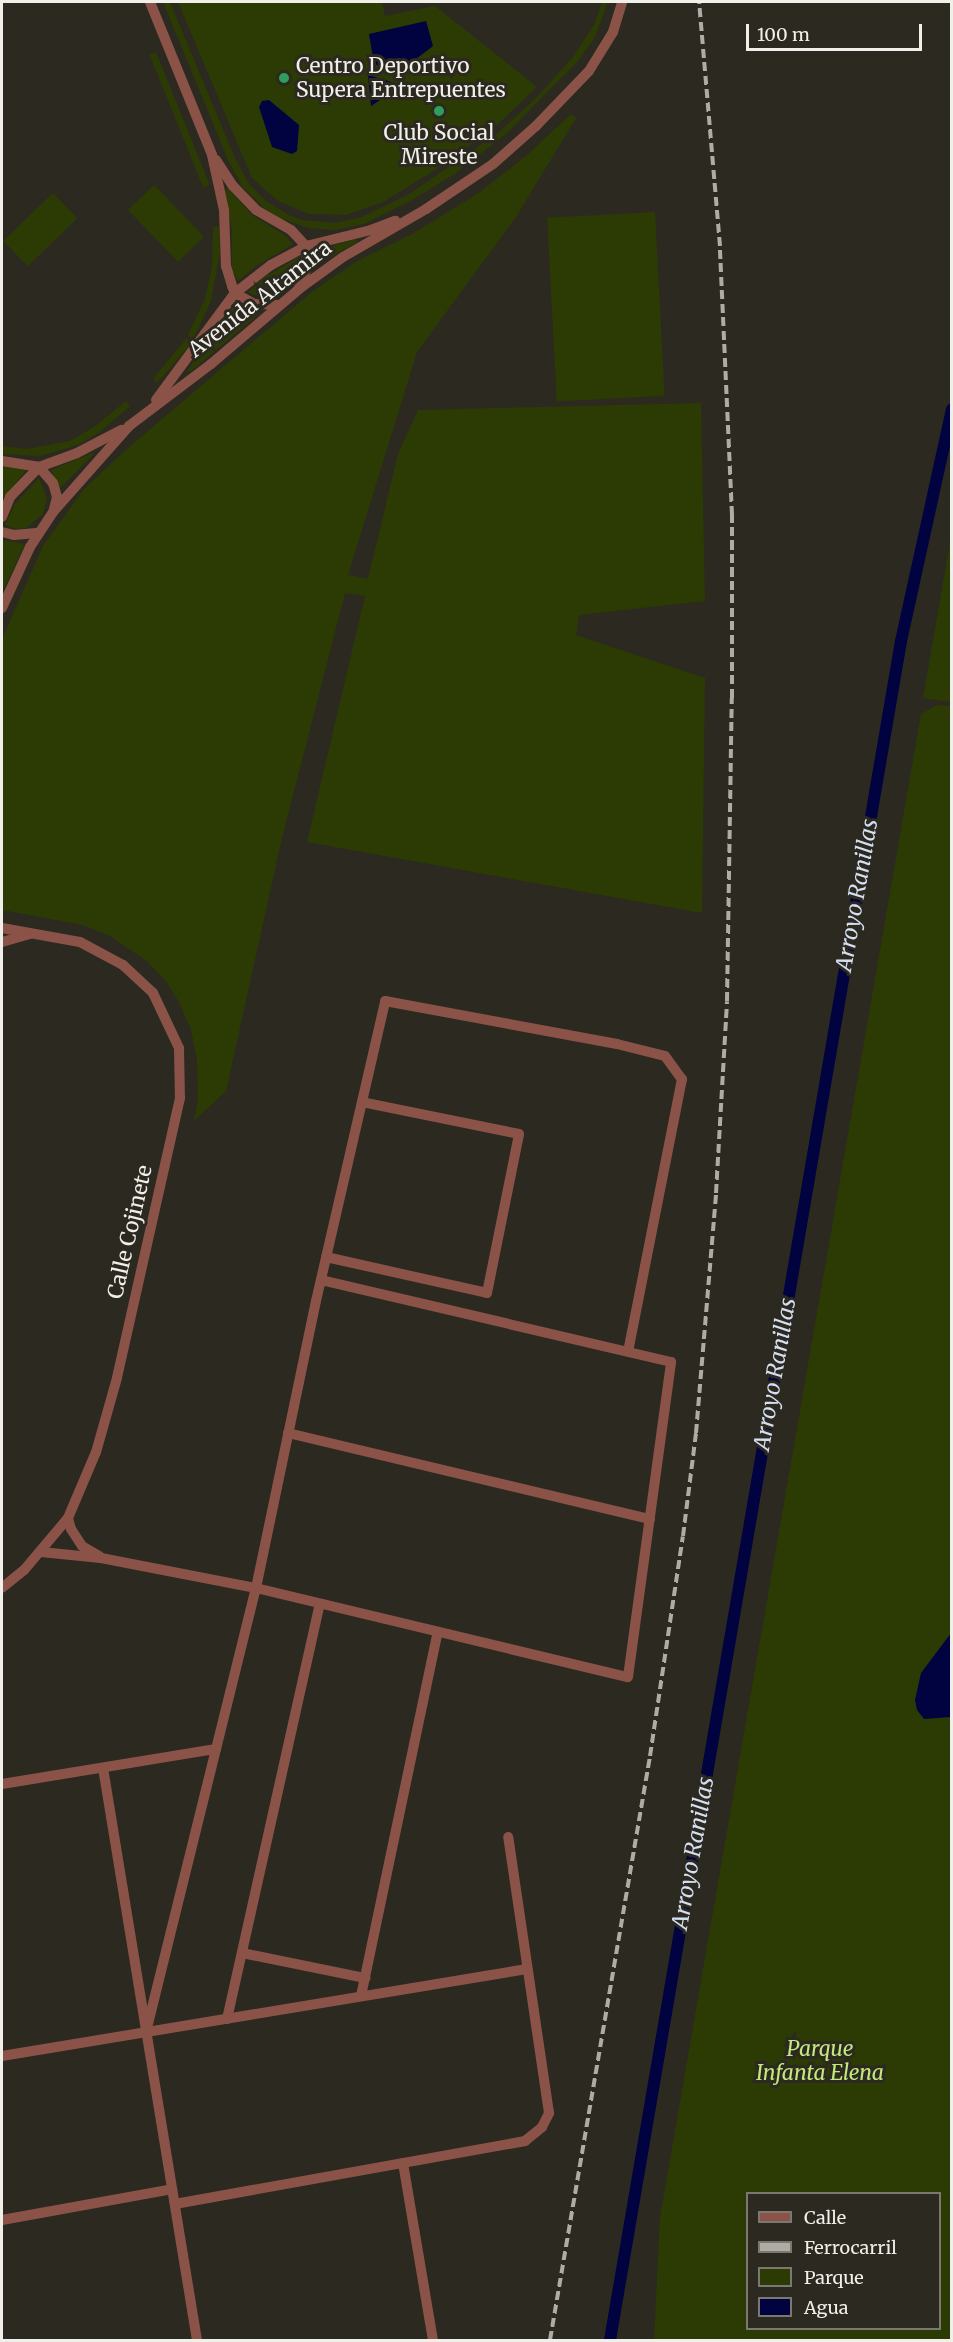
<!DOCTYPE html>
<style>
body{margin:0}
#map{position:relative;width:953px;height:2342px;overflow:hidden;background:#2c2921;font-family:Merriweather,serif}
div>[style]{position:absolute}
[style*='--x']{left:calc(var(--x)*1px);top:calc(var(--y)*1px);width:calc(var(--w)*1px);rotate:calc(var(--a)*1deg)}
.green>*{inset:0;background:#2c3b03;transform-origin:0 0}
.water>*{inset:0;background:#000340}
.canal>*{height:12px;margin:-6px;padding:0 6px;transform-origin:6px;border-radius:6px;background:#000340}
.street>*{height:10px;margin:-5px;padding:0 5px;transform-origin:5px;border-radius:5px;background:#8b5347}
.rail>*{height:4px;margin-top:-2px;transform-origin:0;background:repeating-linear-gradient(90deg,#aeaca5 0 9px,transparent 0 13.5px)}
.dots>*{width:16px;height:16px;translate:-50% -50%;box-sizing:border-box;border:3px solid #2c2921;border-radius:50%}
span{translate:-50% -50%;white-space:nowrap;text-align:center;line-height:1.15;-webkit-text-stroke:6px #2c2921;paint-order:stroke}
.poi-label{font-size:21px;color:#f1efe9}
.left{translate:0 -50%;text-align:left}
.street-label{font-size:21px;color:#f1efe9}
.park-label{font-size:21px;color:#c3e97c;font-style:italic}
.water-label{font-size:22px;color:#d5dff2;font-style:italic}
.frame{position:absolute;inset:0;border:3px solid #f1efe9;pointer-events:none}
.legend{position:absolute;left:746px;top:2192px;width:195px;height:138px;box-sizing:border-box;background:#2c2921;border:2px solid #7b7871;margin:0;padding:8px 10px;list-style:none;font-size:18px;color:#f1efe9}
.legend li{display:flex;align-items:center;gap:12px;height:30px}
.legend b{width:30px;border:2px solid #7b7871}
.scale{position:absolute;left:746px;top:24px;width:176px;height:27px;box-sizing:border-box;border:3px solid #f1efe9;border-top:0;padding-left:8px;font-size:18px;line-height:21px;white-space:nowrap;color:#f1efe9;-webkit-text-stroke:4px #2c2921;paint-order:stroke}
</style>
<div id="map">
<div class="green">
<div style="clip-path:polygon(163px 2px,170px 2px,235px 158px,249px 184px,266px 201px,289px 215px,302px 220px,334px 223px,362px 217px,411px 193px,499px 132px,535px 99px,574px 56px,595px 23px,602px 2px,608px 2px,595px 37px,578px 61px,507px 133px,456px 173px,414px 199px,364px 224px,335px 230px,309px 228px,279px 218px,264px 208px,242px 186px,228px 160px)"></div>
<div style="clip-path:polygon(178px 2px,382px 2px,385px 16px,435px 6px,537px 87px,498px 124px,448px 162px,383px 202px,346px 215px,309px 214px,278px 201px,252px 178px)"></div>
<div style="left:156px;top:52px;width:143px;height:7px;rotate:68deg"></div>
<div style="clip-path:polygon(571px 114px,576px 118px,516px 217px,417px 352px,348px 575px,368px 579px,398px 454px,418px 410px,701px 403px,705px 601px,579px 615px,576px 635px,705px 678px,702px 913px,307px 842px,365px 596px,345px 593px,281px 842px,226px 1091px,194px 1121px,198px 1098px,197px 1060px,191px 1030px,180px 1004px,166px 981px,148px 962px,110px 936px,83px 925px,2px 910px,2px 639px,43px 546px,84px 489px,128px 448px,313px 291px,357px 261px,414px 233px,480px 192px,526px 156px)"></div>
<div style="left:154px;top:185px;width:72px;height:36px;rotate:46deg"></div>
<div style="clip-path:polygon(228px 189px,252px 215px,286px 236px,293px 244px,256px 266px,238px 281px,232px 268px,232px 232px,225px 190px)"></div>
<div style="left:53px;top:193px;width:35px;height:69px;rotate:46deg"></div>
<div style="left:655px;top:212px;width:184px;height:108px;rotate:87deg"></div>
<div style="clip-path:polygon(213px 227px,219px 227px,220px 253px,211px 301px,191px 344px,157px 383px,153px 379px,186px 339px,205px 299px,212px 266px)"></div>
<div style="clip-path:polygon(356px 239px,357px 242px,314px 267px,313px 251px)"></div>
<div style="clip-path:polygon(298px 257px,300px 265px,297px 277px,284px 292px,265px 297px,248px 293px,262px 279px)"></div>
<div style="clip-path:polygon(236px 301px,260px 313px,190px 372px,188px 370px,209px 337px)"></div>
<div style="clip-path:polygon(126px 401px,130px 406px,100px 432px,78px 445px,40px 456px,2px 454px,2px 446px,27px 449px,70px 441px,94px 427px)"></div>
<div style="clip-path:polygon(92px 453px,94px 454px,59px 489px,51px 470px)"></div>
<div style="clip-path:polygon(2px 466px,26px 470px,2px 500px)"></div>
<div style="clip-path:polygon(39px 478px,47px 498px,43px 514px,26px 528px,17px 529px,5px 525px,15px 504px)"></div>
<div style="clip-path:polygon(951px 537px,952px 702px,951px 702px,923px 698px)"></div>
<div style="clip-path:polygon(2px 540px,25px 544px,2px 593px)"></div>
<div style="clip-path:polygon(evenodd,937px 705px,951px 706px,951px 2340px,654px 2340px,660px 2217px,921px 714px,937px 705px,748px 2194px,940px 2194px,940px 2328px,748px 2328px,748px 2194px)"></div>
</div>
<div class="water">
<div style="clip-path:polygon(426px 21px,433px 46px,399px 72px,374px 64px,369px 34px)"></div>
<div style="clip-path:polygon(368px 75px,391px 82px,386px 96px,371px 106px)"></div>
<div style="clip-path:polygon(269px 100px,299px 125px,297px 151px,292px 154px,272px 147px,259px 107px,262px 101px)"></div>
<div style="clip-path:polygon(951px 1633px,951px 1717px,924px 1719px,917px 1710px,915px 1700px,921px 1673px)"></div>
</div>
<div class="canal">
<div style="--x:610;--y:2340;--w:1724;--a:-80.28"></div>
<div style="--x:901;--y:641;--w:237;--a:-77.6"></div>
</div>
<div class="street">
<div style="--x:150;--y:2;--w:165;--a:67.9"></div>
<div style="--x:212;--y:155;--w:56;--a:77.7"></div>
<div style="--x:224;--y:210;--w:56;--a:88"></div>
<div style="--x:226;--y:266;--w:21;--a:73"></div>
<div style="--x:232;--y:286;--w:8;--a:67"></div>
<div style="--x:235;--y:293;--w:22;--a:30"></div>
<div style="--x:254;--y:304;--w:25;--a:2"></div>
<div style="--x:216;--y:160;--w:31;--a:57"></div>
<div style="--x:233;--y:186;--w:33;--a:46"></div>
<div style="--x:256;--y:210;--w:40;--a:29.7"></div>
<div style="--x:291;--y:230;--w:22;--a:47"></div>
<div style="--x:306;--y:246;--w:22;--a:87"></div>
<div style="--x:307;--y:268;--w:22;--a:112"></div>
<div style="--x:156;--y:400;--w:133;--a:-53.6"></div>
<div style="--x:235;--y:293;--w:46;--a:-37.9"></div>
<div style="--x:271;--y:265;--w:40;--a:-28"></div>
<div style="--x:306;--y:246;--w:67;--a:-13.8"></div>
<div style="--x:371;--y:230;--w:26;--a:-21"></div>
<div style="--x:2;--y:461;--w:37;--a:9"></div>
<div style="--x:39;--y:467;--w:21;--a:49"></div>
<div style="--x:53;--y:483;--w:15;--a:74"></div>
<div style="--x:57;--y:497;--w:12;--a:104"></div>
<div style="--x:2;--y:517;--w:22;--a:-68"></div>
<div style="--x:10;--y:497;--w:42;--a:-46"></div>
<div style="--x:39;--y:467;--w:40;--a:-20.2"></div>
<div style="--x:77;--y:453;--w:50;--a:-27.6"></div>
<div style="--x:2;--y:532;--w:12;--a:14"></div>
<div style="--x:14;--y:535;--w:25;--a:-5"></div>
<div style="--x:2;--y:608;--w:67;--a:-65.3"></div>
<div style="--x:30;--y:547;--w:42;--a:-56.7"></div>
<div style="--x:53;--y:512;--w:115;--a:-48.5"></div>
<div style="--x:129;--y:426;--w:103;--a:-37.1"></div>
<div style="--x:211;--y:364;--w:116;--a:-40.4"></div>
<div style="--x:299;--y:289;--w:54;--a:-36"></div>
<div style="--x:343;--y:257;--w:96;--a:-30"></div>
<div style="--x:426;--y:209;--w:81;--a:-33.9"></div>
<div style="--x:493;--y:164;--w:57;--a:-41.5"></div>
<div style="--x:536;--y:126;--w:76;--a:-46.1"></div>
<div style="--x:589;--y:71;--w:46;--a:-58.4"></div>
<div style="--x:613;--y:32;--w:31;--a:-73"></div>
<div style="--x:2;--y:928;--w:79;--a:10.2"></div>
<div style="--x:80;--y:942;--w:49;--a:28.1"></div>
<div style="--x:123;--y:965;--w:41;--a:43"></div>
<div style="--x:153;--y:993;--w:61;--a:64.7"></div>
<div style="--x:179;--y:1048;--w:50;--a:88.9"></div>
<div style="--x:180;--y:1098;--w:287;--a:102.7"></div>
<div style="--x:117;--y:1378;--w:77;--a:105.8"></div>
<div style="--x:96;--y:1452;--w:72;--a:113"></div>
<div style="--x:68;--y:1518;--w:68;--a:130.2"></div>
<div style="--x:24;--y:1570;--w:28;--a:141"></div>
<div style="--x:2;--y:942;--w:29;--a:-16"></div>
<div style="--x:326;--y:1257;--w:165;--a:12.6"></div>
<div style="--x:487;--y:1293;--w:162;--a:-78.6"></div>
<div style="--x:519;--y:1134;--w:160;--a:-168.5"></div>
<div style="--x:288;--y:1433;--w:372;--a:13.4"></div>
<div style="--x:68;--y:1518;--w:11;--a:75"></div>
<div style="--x:71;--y:1529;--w:20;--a:57"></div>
<div style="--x:82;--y:1546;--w:20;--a:30"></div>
<div style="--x:41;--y:1552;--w:60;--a:5.7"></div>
<div style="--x:101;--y:1558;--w:158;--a:11"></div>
<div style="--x:256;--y:1588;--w:382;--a:13.5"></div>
<div style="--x:628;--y:1677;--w:318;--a:-82.2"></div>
<div style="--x:671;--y:1362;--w:359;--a:-166.8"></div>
<div style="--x:103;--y:1768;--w:580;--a:80.67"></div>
<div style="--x:2;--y:1784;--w:217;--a:-9.3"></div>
<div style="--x:242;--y:1953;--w:126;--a:11.5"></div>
<div style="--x:361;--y:1996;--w:372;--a:-78.1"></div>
<div style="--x:227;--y:2019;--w:425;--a:-77.4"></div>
<div style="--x:146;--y:2032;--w:457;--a:-76.1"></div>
<div style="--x:256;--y:1588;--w:293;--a:-78.2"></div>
<div style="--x:316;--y:1301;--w:308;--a:-77"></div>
<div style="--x:385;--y:1001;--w:236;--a:10.5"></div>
<div style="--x:617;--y:1044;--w:49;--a:14"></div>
<div style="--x:665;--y:1056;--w:29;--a:54"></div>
<div style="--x:682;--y:1079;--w:278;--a:101.2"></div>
<div style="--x:2;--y:2056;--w:532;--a:-9.41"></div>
<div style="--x:403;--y:2163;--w:180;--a:80.4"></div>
<div style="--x:175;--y:2204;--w:356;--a:-10.2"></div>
<div style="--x:525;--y:2141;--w:22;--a:-39"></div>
<div style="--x:542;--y:2127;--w:16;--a:-63"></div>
<div style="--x:549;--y:2113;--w:279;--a:-98.4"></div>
<div style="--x:2;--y:2220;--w:173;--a:-10.3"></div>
</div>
<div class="rail">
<div style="--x:550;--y:2340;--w:592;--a:-80.28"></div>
<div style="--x:650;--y:1756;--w:222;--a:-81.5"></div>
<div style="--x:683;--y:1536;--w:104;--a:-82.8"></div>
<div style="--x:696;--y:1433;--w:241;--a:-85.2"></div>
<div style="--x:716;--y:1193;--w:192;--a:-86.7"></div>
<div style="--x:727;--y:1001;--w:303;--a:-89.1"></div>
<div style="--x:732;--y:698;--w:183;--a:-90"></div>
<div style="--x:732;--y:515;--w:269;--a:-92.6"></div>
<div style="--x:720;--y:246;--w:245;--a:-94.9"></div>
</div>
<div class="dots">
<div style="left:284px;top:78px;background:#2e9e5b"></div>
<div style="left:439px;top:111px;background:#2e9e5b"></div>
</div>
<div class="poi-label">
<span class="left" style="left:296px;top:78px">Centro Deportivo<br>Supera Entrepuentes</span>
<span style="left:439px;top:145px">Club Social<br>Mireste</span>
</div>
<div class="street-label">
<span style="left:260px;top:299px;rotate:-38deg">Avenida Altamira</span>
<span style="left:130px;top:1232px;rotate:-77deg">Calle Cojinete</span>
</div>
<div class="park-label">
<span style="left:820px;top:2061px">Parque<br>Infanta Elena</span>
</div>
<div class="water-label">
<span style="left:857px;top:895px;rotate:-80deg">Arroyo Ranillas</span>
<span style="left:775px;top:1374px;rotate:-80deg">Arroyo Ranillas</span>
<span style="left:693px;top:1853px;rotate:-80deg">Arroyo Ranillas</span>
</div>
<div class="frame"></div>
<ul class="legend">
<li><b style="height:8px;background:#8b5347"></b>Calle</li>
<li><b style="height:8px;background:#aeaca5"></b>Ferrocarril</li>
<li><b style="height:16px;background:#2c3b03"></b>Parque</li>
<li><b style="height:16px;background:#000340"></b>Agua</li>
</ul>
<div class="scale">100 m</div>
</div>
